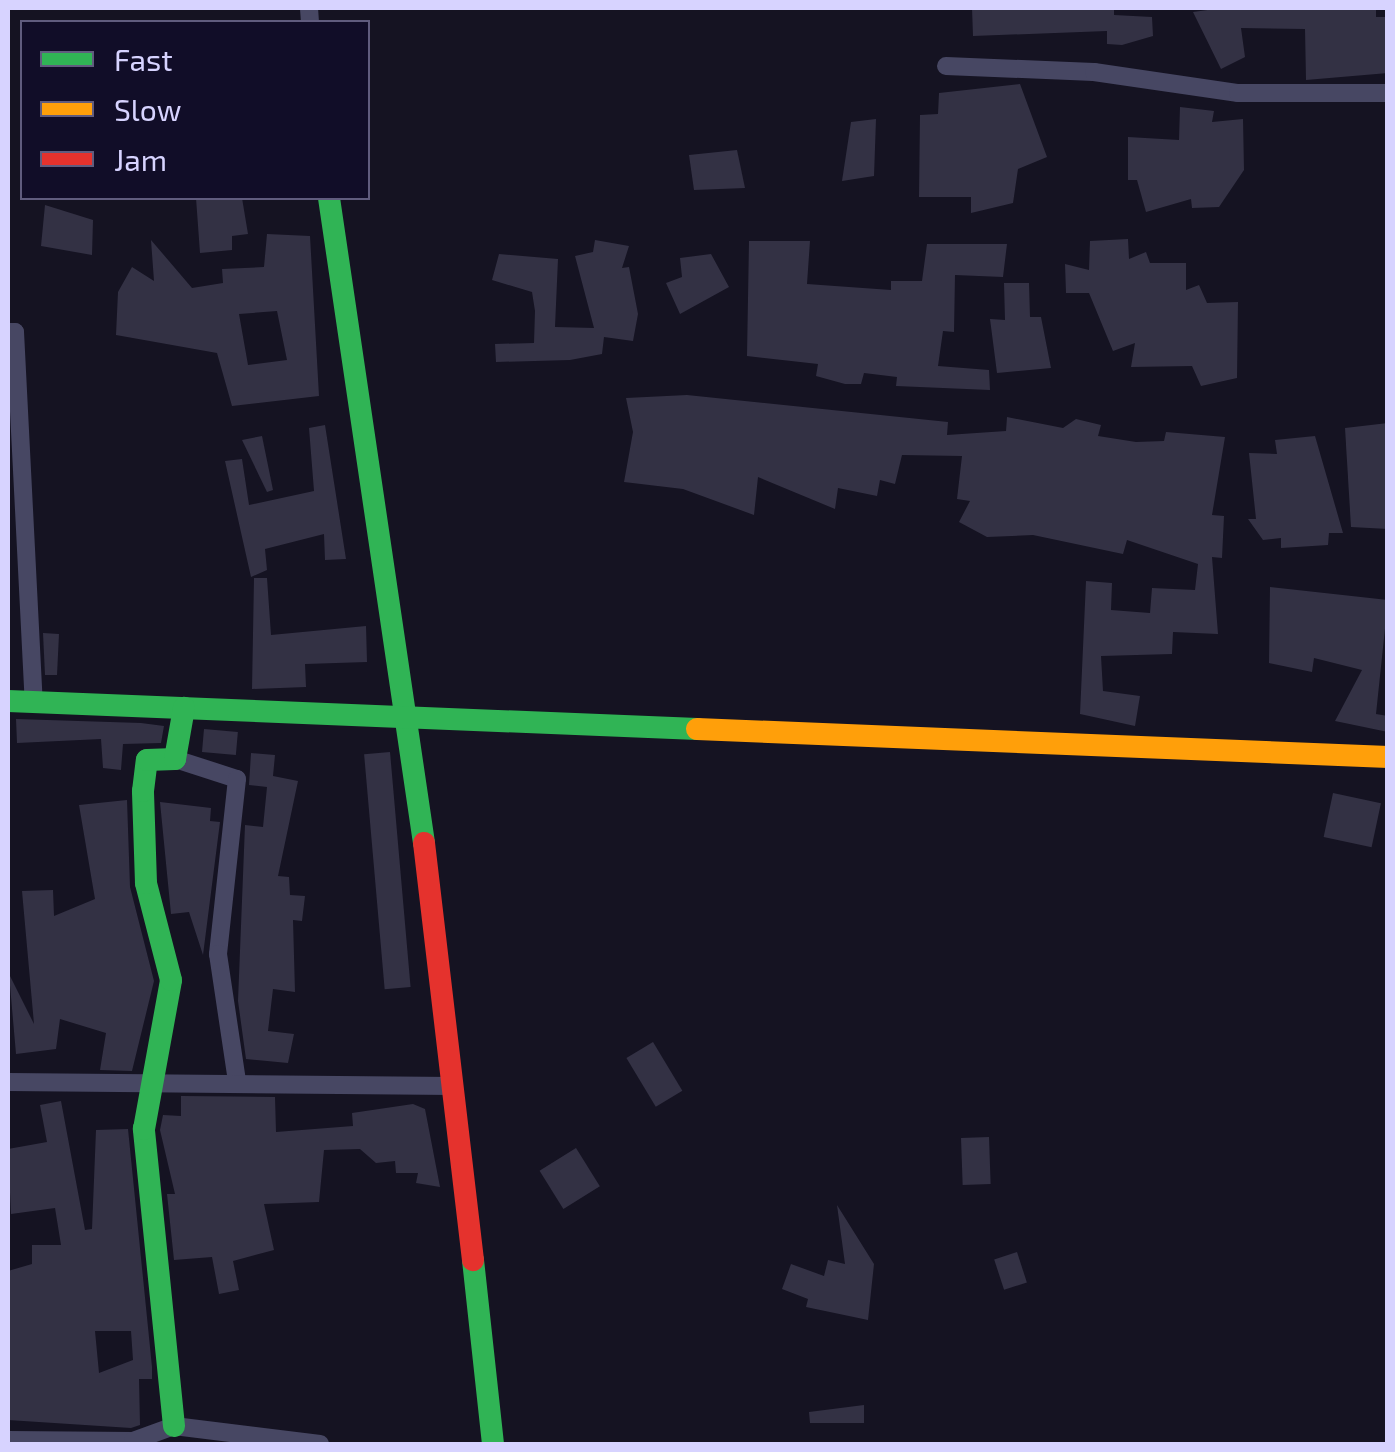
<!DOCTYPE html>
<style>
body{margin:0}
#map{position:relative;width:1395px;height:1452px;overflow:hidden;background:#151322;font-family:"Exo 2",sans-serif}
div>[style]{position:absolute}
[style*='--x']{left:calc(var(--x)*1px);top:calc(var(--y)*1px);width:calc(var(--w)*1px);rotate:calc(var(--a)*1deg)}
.building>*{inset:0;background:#333144;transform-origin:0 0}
.street>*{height:18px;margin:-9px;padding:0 9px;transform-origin:9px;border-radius:9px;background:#474763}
.fast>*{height:22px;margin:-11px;padding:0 11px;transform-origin:11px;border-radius:11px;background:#30b455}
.slow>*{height:22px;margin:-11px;padding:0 11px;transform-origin:11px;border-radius:11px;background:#ff9f0a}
.jam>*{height:22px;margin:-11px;padding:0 11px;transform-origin:11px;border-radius:11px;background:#e5322d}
span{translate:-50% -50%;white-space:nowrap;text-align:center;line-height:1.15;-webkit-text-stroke:10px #110d28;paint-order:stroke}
.frame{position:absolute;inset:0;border:10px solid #d7d3ff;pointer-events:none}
.legend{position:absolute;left:20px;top:20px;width:350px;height:180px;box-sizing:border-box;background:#110d28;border:2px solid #605c7e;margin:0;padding:12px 18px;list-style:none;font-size:30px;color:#d7d3ff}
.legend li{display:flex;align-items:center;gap:20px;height:50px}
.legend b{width:50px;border:2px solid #605c7e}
</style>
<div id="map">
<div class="building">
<div style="clip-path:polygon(972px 8px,1114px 8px,1114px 15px,1152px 17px,1153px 36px,1122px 45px,1107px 44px,1107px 31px,973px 36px)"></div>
<div style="clip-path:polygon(1222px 8px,1376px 8px,1376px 17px,1388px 17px,1388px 73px,1306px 80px,1305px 29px,1241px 28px,1245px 57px,1221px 69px,1193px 12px)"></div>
<div style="clip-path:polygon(1020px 84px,1047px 157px,1018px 169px,1013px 203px,971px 213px,971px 197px,919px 197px,920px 115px,938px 114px,939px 93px)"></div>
<div style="clip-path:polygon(1180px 107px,1214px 111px,1212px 122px,1243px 119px,1244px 170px,1219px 207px,1192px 208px,1191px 199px,1146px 212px,1137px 180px,1128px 180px,1128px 137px,1179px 140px)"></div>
<div style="clip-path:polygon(876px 119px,874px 176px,842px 181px,851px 122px)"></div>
<div style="clip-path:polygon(737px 150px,745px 188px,694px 190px,689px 155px)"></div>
<div style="clip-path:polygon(196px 198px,242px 198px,248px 234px,232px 236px,232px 250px,200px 253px)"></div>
<div style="clip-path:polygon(45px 205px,93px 220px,92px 255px,41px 246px)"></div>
<div style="clip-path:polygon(evenodd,267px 234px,310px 236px,319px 396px,232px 406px,217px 353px,116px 335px,118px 292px,132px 267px,154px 281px,151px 240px,192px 288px,223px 283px,222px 269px,264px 267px,267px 234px,277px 311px,287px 360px,248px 365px,239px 314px,277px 311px)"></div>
<div style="clip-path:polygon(1128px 239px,1129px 259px,1146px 252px,1150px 263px,1186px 263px,1186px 290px,1199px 285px,1207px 303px,1238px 302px,1237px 378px,1201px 386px,1192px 366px,1131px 367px,1135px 343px,1113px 351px,1089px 293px,1066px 293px,1065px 264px,1089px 270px,1090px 241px)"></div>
<div style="clip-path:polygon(595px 240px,629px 246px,622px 268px,629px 267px,638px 314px,633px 341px,604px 337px,602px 354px,570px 360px,496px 362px,495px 344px,534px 343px,535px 311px,532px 292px,492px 280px,499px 254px,558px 259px,555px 327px,594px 328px,575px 256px,593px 252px)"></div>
<div style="clip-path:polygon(749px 241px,810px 241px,807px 284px,891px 290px,891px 281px,922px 281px,927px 244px,1007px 244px,1003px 277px,955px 275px,954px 332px,943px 331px,938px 366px,989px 370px,990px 390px,896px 386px,897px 377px,864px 373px,861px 384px,845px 384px,816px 376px,818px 364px,747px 356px)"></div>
<div style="clip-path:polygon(711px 254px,729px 287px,680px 314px,666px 283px,682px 277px,680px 258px)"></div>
<div style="clip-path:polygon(1004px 283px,1029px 283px,1030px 317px,1041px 317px,1051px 368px,997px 373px,990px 319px,1005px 320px)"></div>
<div style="clip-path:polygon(687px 395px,948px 422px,947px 435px,1006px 431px,1007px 417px,1063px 428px,1076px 419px,1101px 425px,1098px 436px,1136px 442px,1164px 441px,1166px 432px,1225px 437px,1212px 515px,1224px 516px,1222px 558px,1212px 557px,1218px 634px,1173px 632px,1172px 654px,1101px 656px,1103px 691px,1140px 696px,1135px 726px,1080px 714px,1086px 581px,1112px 583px,1111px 610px,1150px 613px,1152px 588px,1195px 590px,1198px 564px,1127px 540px,1123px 554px,1033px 535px,987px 537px,959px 522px,970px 501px,957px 499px,962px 456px,902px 455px,895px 484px,880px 480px,877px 496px,838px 488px,835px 509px,758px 477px,754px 515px,683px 489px,624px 482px,633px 432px,626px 398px)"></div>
<div style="clip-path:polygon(1388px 423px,1388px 529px,1351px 527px,1345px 428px)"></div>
<div style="clip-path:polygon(325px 425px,346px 559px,325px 560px,324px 534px,265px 549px,267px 570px,251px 577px,225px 461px,242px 459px,249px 505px,314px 491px,309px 428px)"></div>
<div style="clip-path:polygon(262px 436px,273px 490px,267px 492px,242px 440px)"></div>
<div style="clip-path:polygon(1315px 436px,1343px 533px,1329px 533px,1328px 545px,1281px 548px,1281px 538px,1263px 540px,1248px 519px,1256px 519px,1249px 453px,1277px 454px,1275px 440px)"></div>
<div style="clip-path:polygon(254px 578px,267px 578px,271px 635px,366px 626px,367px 662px,305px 664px,306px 687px,252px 689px)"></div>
<div style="clip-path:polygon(1270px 587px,1388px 600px,1376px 714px,1388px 716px,1388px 732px,1335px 721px,1362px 670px,1314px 658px,1312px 672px,1269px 663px)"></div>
<div style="clip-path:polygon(43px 633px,59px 634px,57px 675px,45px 675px)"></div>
<div style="clip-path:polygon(16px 719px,141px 723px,164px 726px,161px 743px,123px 744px,121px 770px,103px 768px,101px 739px,17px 743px)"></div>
<div style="left:204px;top:729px;width:34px;height:23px;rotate:5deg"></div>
<div style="left:390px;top:752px;width:236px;height:26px;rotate:85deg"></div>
<div style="clip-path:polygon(251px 753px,275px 755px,273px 776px,298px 781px,278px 876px,289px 877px,290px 895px,305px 896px,302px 921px,293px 920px,295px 992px,273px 989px,268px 1031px,294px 1034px,288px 1063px,246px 1059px,238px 1001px,245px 825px,263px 827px,267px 787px,249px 785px)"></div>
<div style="left:1333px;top:793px;width:49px;height:45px;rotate:12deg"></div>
<div style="clip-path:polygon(127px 800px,130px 887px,154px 981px,132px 1071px,100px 1070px,106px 1033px,60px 1019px,56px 1049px,16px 1054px,9px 974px,34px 1024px,22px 891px,53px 890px,54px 916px,95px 899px,79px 805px)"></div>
<div style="clip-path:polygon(160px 802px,211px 808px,210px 821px,220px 822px,203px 955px,189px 912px,171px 914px)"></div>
<div style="left:653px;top:1042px;width:57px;height:31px;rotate:59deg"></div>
<div style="clip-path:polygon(181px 1096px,275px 1097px,276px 1132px,353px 1126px,352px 1113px,413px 1104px,425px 1109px,440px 1187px,416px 1183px,418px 1173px,396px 1173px,395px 1161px,376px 1163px,360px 1149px,324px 1150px,319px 1202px,264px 1204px,274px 1250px,233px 1261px,239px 1290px,219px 1294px,212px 1257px,174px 1260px,167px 1194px,175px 1194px,160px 1130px,163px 1115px,181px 1116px)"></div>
<div style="clip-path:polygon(evenodd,61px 1101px,85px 1230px,92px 1229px,96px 1130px,128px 1129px,152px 1367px,152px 1379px,139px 1379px,140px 1425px,131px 1428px,8px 1420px,8px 1271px,32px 1264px,32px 1245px,61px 1245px,55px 1208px,11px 1214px,8px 1149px,47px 1142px,40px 1105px,61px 1101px,95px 1331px,131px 1331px,133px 1360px,99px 1373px,95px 1331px)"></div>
<div style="left:989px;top:1137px;width:47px;height:28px;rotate:88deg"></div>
<div style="left:576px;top:1148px;width:45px;height:43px;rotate:58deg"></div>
<div style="clip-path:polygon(837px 1205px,874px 1264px,868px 1320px,806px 1307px,808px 1299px,782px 1289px,791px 1264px,824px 1276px,828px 1260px,845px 1264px)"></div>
<div style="left:1017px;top:1252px;width:32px;height:24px;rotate:72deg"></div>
<div style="clip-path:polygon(864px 1405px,864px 1423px,810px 1423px,809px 1412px)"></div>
</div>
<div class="street">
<div style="--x:309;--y:8;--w:14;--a:86"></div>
<div style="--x:946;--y:66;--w:148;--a:2.3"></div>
<div style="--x:1094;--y:72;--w:146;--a:8.3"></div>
<div style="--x:1238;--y:93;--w:150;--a:0"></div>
<div style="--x:8;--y:332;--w:7;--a:0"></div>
<div style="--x:15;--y:332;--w:370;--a:87.1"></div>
<div style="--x:175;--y:759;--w:65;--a:17.9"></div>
<div style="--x:237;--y:779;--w:176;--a:96.2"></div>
<div style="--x:218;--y:954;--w:128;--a:81.5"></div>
<div style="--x:8;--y:1082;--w:445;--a:0.5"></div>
<div style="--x:8;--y:1440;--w:125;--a:0.5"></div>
<div style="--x:133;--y:1441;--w:44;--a:-20.1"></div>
<div style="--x:174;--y:1426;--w:147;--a:7"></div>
</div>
<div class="fast">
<div style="--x:329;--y:198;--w:652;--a:81.62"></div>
<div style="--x:8;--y:701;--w:690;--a:2.33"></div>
<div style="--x:473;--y:1260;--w:185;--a:83.8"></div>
<div style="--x:174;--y:1426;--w:299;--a:-95.8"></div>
<div style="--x:144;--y:1129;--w:151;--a:-79.7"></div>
<div style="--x:171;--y:980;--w:100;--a:-104.5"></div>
<div style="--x:146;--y:883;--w:92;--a:-91.9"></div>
<div style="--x:143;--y:791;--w:31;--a:-83"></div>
<div style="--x:147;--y:760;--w:28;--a:-2"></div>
<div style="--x:175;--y:759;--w:52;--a:-80"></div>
</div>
<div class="slow">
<div style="--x:697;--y:729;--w:692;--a:2.32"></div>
</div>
<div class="jam">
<div style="--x:424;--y:843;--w:420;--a:83.3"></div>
</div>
<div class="frame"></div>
<ul class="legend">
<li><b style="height:12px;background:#30b455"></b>Fast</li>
<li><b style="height:12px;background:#ff9f0a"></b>Slow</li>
<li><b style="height:12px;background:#e5322d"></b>Jam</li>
</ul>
</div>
